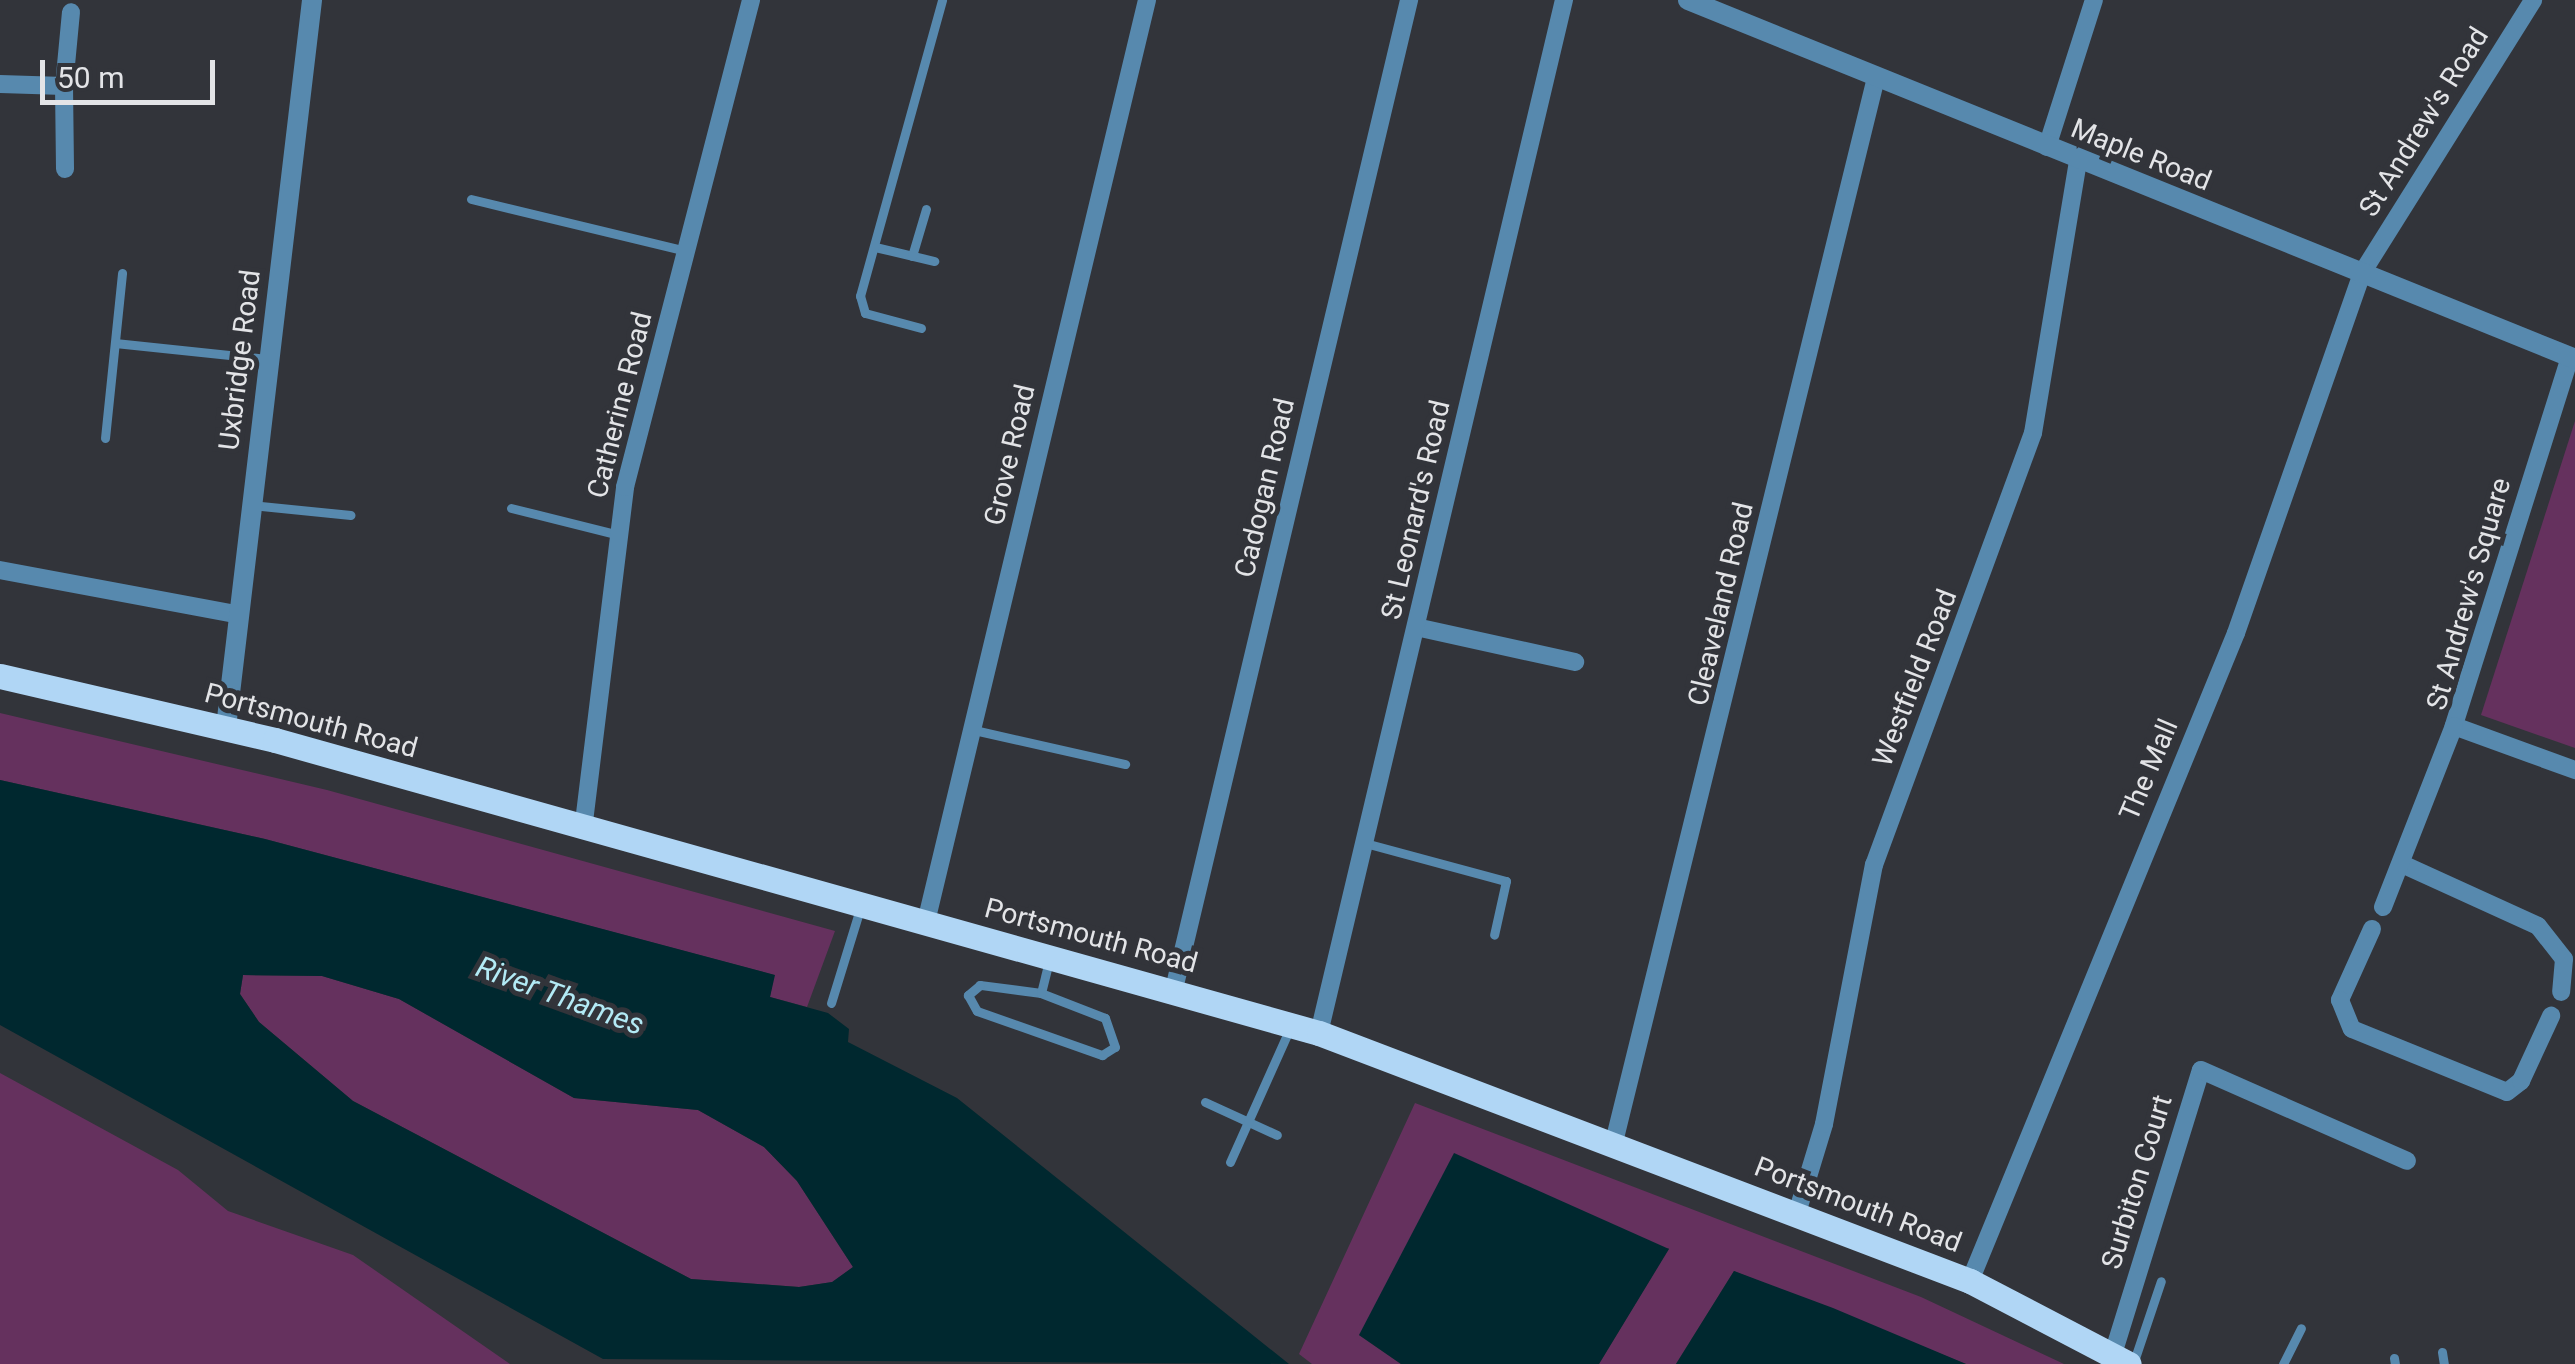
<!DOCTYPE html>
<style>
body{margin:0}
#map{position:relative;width:2575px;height:1364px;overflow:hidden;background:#32343a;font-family:Roboto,sans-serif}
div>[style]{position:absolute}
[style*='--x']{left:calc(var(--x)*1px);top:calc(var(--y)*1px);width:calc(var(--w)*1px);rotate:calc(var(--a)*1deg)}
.green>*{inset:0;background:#65315e}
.water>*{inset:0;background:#00282f}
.service>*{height:9px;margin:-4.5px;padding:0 4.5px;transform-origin:4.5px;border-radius:4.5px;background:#5789ae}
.minor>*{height:18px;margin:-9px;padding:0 9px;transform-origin:9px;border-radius:9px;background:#5789ae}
.tertiary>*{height:20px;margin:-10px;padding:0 10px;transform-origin:10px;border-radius:10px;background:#5789ae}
.primary>*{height:25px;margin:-12.5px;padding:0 12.5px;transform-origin:12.5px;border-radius:12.5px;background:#b0d6f5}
span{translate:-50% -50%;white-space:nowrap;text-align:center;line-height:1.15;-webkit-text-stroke:10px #32343a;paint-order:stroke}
.street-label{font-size:28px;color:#e3e4e7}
.water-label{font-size:30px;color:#b3eaf5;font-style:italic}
.scale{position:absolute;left:40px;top:60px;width:175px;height:45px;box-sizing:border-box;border:5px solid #e3e4e7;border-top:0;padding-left:12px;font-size:30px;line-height:35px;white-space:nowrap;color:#e3e4e7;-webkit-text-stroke:8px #32343a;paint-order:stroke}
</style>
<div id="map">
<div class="green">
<div style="clip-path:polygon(2575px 421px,2575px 748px,2481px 715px)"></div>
<div style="clip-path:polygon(0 713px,327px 790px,835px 931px,807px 1007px,770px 997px,774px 975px,265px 839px,0 780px)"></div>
<div style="clip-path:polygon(243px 975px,322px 976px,399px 999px,574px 1098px,698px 1110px,764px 1147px,797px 1181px,853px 1267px,833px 1282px,799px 1287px,691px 1279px,353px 1101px,259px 1022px,240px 994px)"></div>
<div style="clip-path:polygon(0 1073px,178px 1170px,228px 1211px,353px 1255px,510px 1364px,0 1364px)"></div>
<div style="clip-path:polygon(1415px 1103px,1921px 1297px,2064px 1364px,1966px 1364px,1734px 1271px,1676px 1364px,1599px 1364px,1669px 1248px,1359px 1335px,1401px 1364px,1312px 1364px,1299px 1354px)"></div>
</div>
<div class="water">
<div style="clip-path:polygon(evenodd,0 780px,265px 839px,775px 975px,770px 997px,828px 1013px,849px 1029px,848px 1042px,957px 1098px,1289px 1364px,603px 1359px,0 1025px,0 780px,243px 975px,322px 976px,399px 999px,574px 1098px,698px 1110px,764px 1147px,797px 1181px,853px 1267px,832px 1282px,799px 1287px,691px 1279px,353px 1101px,259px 1022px,240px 994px,243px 975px)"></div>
<div style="clip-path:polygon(1454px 1153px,1669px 1249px,1599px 1364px,1401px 1364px,1359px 1335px)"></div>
<div style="clip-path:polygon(1734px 1271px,1833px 1308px,1966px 1364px,1676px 1364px)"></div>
</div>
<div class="service">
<div style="--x:471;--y:199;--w:221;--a:13.6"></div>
<div style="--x:875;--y:247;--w:61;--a:13.3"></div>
<div style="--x:912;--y:256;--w:49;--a:-73.4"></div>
<div style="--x:921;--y:328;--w:58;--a:-165"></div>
<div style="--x:865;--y:313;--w:18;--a:-106"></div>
<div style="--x:860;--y:296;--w:307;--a:-74.5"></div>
<div style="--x:115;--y:343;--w:153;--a:6"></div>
<div style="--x:105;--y:438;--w:166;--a:-84.1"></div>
<div style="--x:252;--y:505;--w:99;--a:5.8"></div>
<div style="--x:511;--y:508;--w:111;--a:14"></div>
<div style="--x:974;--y:730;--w:155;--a:12.7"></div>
<div style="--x:1365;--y:843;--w:146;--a:15.1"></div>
<div style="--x:1506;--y:881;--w:55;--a:102.5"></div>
<div style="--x:1041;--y:993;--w:62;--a:-172.5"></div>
<div style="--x:980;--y:985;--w:16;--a:140"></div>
<div style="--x:968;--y:995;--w:18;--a:61"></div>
<div style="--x:977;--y:1011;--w:133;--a:19.4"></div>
<div style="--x:1102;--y:1055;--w:15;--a:-32"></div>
<div style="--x:1115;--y:1047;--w:31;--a:-109"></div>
<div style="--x:1105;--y:1018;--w:69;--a:-158.7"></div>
<div style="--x:1041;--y:993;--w:32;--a:-76"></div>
<div style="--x:831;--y:1003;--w:98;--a:-72.9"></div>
<div style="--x:1205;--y:1102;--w:79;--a:24.6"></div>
<div style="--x:1230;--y:1162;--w:147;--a:-65.9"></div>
<div style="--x:2442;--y:1352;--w:12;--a:81"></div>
<div style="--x:2394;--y:1358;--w:6;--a:81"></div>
<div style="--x:2134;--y:1361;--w:84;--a:-71.4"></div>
<div style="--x:2283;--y:1364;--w:40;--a:-63.4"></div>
</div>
<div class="minor">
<div style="--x:0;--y:84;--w:64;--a:1.8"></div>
<div style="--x:64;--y:86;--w:83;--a:89.3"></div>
<div style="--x:64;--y:86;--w:74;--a:-84.6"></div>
<div style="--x:2047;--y:147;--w:154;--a:-72.3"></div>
<div style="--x:2570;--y:357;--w:387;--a:107.5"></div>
<div style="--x:2454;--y:726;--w:129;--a:20"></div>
<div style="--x:0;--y:570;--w:240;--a:10.6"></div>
<div style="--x:1416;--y:627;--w:163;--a:12.4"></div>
<div style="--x:583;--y:830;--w:346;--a:-83"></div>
<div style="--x:625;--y:487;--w:503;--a:-75.49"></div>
<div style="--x:2402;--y:864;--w:149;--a:24.5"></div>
<div style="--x:2538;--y:926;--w:42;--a:51.8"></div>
<div style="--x:2564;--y:959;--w:33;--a:95"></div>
<div style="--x:2383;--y:907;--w:194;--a:-68.6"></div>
<div style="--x:926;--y:922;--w:948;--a:-76.52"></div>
<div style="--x:2372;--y:929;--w:78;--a:114.3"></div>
<div style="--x:2340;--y:1000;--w:31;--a:68"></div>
<div style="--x:2352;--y:1029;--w:167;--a:22.1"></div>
<div style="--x:2507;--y:1092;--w:18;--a:-38"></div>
<div style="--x:2521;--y:1081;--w:72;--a:-65.2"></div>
<div style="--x:1174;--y:989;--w:1017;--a:-76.63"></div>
<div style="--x:1319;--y:1033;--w:1062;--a:-76.66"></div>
<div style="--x:1614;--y:1142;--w:1096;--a:-76.17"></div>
<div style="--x:1797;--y:1213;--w:93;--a:-73.1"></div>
<div style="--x:1824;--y:1124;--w:264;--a:-79.1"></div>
<div style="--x:1874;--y:865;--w:460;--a:-69.8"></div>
<div style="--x:2033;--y:433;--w:276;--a:-80.6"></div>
<div style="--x:1970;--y:1281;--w:700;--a:-67.68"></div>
<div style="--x:2236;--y:633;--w:381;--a:-70.7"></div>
<div style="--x:2362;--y:273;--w:322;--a:-57.9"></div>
<div style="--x:2113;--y:1354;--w:297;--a:-72.8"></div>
<div style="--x:2201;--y:1070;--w:225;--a:23.8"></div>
</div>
<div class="tertiary">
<div style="--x:1688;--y:0;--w:957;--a:22.03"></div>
<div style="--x:226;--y:727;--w:732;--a:-83.25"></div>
</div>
<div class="primary">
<div style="--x:0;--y:676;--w:282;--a:13.1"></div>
<div style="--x:275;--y:740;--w:1084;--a:15.68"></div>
<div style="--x:1319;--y:1033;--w:697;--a:20.85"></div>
<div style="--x:1970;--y:1281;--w:179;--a:27.6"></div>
</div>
<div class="street-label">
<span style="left:2424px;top:122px;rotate:-58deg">St Andrew's Road</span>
<span style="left:2141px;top:155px;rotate:22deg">Maple Road</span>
<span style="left:240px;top:360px;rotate:-83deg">Uxbridge Road</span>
<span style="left:620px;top:405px;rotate:-76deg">Catherine Road</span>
<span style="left:1010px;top:455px;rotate:-77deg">Grove Road</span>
<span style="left:1265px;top:488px;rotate:-77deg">Cadogan Road</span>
<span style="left:1416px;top:510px;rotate:-77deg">St Leonard's Road</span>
<span style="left:2469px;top:594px;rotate:-74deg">St Andrew's Square</span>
<span style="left:1721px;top:604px;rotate:-77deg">Cleaveland Road</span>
<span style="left:1915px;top:678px;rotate:-69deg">Westfield Road</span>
<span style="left:311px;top:721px;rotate:15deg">Portsmouth Road</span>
<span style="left:2149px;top:770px;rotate:-67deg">The Mall</span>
<span style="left:1091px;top:936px;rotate:15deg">Portsmouth Road</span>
<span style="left:2137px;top:1182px;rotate:-73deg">Surbiton Court</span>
<span style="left:1858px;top:1205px;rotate:21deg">Portsmouth Road</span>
</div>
<div class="water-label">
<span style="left:560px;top:996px;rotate:20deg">River Thames</span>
</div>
<div class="scale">50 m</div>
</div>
